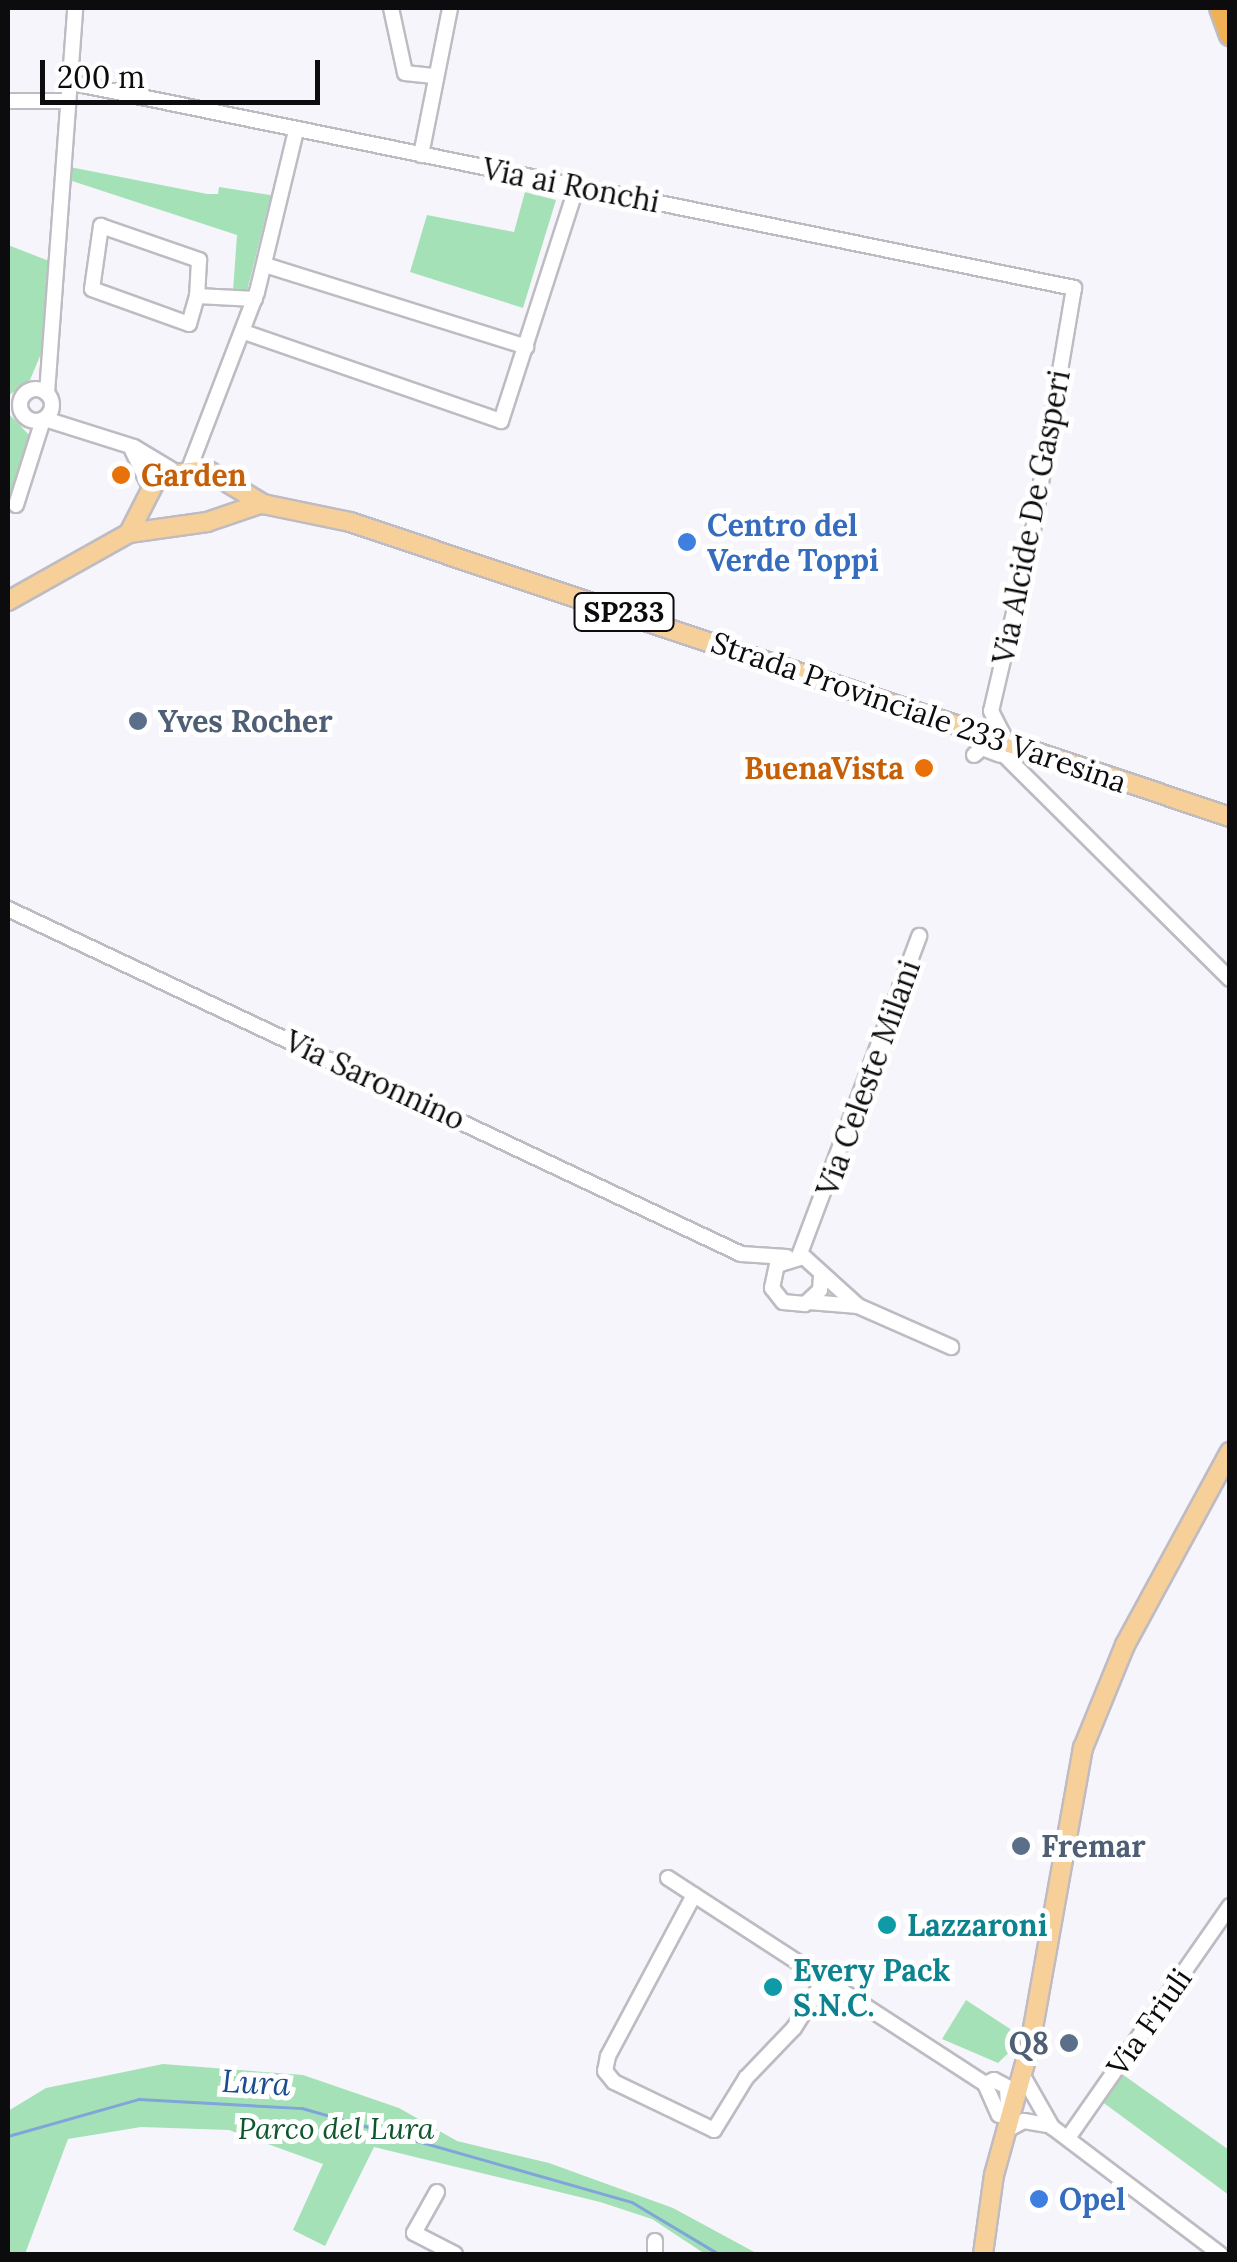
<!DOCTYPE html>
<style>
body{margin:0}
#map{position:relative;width:1237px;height:2262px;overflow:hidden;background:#f7f5fc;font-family:Lora,serif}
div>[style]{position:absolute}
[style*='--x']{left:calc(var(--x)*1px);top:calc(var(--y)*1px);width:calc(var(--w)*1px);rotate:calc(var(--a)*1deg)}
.green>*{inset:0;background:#a5e1b6}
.stream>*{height:2.5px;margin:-1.25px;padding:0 1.25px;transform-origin:1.25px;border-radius:1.25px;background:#7fa5da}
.roads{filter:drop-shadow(2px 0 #bebbc3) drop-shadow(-2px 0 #bebbc3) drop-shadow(0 2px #bebbc3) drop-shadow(0 -2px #bebbc3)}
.minor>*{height:14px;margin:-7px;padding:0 7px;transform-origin:7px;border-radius:7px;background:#fff}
.minor>.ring{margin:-7px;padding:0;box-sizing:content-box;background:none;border:14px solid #fff;border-radius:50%}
.major>*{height:18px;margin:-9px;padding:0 9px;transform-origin:9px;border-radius:9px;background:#f6d098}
.highway>*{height:20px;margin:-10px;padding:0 10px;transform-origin:10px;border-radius:10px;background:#f0b154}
.dots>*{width:28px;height:28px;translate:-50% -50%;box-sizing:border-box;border:5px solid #fff;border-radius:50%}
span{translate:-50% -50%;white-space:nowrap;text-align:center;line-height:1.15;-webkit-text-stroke:10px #fff;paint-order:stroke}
.shield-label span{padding:2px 8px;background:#fff;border:2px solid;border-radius:8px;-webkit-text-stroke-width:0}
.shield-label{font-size:28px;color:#0c0c0e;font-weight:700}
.street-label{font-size:30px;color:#0c0c0e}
.food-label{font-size:30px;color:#c56008;font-weight:700}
.left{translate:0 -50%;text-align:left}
.right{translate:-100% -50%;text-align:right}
.shop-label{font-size:30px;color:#366cbe;font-weight:700}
.service-label{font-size:30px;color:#4e5e75;font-weight:700}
.culture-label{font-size:30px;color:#0d838f;font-weight:700}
.park-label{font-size:30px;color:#0e562e;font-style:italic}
.water-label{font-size:32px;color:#1c4c8d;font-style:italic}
.frame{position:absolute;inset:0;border:10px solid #0c0c0e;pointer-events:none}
.scale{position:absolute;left:40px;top:60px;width:280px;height:45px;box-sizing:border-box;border:5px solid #0c0c0e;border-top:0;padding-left:12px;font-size:30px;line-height:35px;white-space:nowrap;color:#0c0c0e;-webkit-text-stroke:8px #fff;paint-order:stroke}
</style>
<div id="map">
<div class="green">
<div style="clip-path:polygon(70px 167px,207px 194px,218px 194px,219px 187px,277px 196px,275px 208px,268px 207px,247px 291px,233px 291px,237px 235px,69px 180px)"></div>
<div style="clip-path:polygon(525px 192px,556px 200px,523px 308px,410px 272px,427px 215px,514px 232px)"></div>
<div style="clip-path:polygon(8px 245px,49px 261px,43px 349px,30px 380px,8px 396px)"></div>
<div style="clip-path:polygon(8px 413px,30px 436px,8px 500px)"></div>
<div style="clip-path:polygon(966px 2000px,1024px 2038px,998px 2063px,942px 2039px)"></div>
<div style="clip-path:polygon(163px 2064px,303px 2075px,399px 2108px,457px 2141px,549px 2163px,673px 2208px,758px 2254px,705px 2254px,652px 2219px,600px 2202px,374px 2147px,325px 2246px,293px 2230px,323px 2164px,229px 2130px,141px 2127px,68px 2139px,25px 2254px,8px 2254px,8px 2111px,46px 2088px)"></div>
<div style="clip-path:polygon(1122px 2074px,1229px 2150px,1229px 2195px,1101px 2101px)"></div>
</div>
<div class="stream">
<div style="--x:8;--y:2136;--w:136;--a:-15.8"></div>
<div style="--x:139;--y:2099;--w:163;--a:3.2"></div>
<div style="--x:302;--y:2108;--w:343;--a:15.9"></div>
<div style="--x:632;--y:2202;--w:101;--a:30.9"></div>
</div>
<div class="roads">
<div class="minor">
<div style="--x:391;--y:8;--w:66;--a:77.8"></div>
<div style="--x:405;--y:73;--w:31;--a:6"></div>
<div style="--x:68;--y:82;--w:1027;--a:11.57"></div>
<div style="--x:1074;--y:288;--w:246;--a:99.6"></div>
<div style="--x:1033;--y:531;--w:185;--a:103.1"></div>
<div style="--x:991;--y:711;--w:35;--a:63"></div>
<div style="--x:8;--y:101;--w:58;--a:0"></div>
<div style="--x:421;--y:155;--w:150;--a:-78.8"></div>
<div style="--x:265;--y:265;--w:274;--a:17.4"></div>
<div style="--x:197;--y:296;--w:29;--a:106"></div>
<div style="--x:189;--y:324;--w:103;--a:-160.2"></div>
<div style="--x:92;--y:289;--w:64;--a:-81.9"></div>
<div style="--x:101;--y:226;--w:104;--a:19.1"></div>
<div style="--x:199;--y:260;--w:36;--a:93"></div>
<div style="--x:197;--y:296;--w:58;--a:3"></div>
<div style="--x:244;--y:332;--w:272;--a:19.1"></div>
<div style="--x:501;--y:421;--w:247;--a:-72.1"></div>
<div class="ring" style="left:20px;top:389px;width:18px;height:18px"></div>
<div style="--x:47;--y:393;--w:386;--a:-85.8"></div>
<div style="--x:45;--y:419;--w:93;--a:17.5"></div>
<div style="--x:134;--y:447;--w:47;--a:31"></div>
<div style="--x:132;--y:450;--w:41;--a:64.1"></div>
<div style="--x:189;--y:469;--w:190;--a:-69"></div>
<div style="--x:257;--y:292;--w:166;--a:-76.4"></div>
<div style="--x:16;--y:505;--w:89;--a:-72.4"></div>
<div style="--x:985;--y:736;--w:345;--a:44.8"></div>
<div style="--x:974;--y:755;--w:11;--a:-41"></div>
<div style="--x:982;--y:748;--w:19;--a:21"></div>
<div style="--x:8;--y:909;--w:810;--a:25.2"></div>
<div style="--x:741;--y:1254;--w:46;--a:3.7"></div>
<div style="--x:799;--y:1256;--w:342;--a:-69.4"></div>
<div style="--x:821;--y:1276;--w:14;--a:94"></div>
<div style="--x:820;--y:1290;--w:21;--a:137"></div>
<div style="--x:805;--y:1304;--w:22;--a:-175"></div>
<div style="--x:783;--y:1302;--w:18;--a:-128"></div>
<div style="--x:772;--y:1288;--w:24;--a:-78"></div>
<div style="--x:777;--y:1265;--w:28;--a:-17"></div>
<div style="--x:804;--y:1257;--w:73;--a:42.2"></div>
<div style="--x:858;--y:1306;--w:102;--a:23.8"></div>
<div style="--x:809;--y:1302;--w:49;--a:4.7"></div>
<div style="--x:668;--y:1878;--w:378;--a:33"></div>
<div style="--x:985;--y:2084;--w:34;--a:66"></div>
<div style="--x:694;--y:1895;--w:183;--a:118.1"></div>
<div style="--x:608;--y:2056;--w:15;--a:101"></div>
<div style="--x:605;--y:2071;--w:14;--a:51"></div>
<div style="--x:614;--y:2082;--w:111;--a:25.6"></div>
<div style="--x:714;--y:2130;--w:61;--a:-58.4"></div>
<div style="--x:746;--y:2078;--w:69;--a:-46.2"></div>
<div style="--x:794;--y:2028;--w:60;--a:-57.9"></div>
<div style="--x:1023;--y:2076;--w:59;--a:60.4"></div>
<div style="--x:1052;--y:2127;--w:211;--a:37.1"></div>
<div style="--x:985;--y:2084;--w:10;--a:-24"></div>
<div style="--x:994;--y:2080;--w:15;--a:28"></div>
<div style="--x:1007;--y:2087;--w:22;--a:87"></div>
<div style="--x:1005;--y:2131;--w:21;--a:-28"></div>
<div style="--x:1024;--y:2121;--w:27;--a:10"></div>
<div style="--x:1068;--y:2138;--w:283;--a:-55.1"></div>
<div style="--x:437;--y:2192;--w:47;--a:119.3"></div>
<div style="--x:414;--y:2233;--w:46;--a:27.1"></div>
<div style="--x:655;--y:2241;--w:13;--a:90"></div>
</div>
<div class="major">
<div style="--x:129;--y:533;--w:64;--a:-63"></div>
<div style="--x:158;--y:476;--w:49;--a:-7"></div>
<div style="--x:207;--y:470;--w:66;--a:31.3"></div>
<div style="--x:263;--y:504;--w:89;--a:11.7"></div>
<div style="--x:350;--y:522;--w:928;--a:18.53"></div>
<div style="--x:8;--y:601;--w:139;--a:-29.3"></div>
<div style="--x:129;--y:533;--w:79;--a:-8"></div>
<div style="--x:207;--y:522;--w:56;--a:-18.8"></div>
<div style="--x:983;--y:2254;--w:80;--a:-82.1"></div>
<div style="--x:994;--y:2175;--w:135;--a:-74.5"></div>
<div style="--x:1030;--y:2045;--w:302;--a:-79.9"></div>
<div style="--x:1083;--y:1748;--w:111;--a:-67.8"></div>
<div style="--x:1125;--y:1645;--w:220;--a:-61.5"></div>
</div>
<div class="highway">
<div style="--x:1220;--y:8;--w:29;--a:70"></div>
</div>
</div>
<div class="dots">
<div style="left:121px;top:475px;background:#e8710a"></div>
<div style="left:687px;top:542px;background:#3f7fe0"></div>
<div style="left:138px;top:721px;background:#5c6f8a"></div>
<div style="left:924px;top:768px;background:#e8710a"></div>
<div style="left:1021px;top:1846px;background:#5c6f8a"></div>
<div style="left:887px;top:1925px;background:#0f9aa8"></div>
<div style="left:773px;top:1987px;background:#0f9aa8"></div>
<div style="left:1069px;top:2043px;background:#5c6f8a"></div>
<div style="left:1039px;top:2199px;background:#3f7fe0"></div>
</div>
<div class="shield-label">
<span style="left:624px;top:612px">SP233</span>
</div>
<div class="street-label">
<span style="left:571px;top:185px;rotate:11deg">Via ai Ronchi</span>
<span style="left:1031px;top:517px;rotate:-79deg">Via Alcide De Gasperi</span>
<span style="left:919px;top:712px;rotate:19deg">Strada Provinciale 233 Varesina</span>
<span style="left:868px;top:1078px;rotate:-70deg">Via Celeste Milani</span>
<span style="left:375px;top:1080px;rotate:25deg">Via Saronnino</span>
<span style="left:1149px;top:2022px;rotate:-55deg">Via Friuli</span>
</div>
<div class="food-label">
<span class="left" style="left:141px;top:475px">Garden</span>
<span class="right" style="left:904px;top:768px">BuenaVista</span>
</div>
<div class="shop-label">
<span class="left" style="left:707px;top:542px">Centro del<br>Verde Toppi</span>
<span class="left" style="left:1059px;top:2199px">Opel</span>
</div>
<div class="service-label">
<span class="left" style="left:158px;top:721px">Yves Rocher</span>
<span class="left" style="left:1041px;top:1846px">Fremar</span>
<span class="right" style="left:1049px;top:2043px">Q8</span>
</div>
<div class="culture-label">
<span class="left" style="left:907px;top:1925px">Lazzaroni</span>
<span class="left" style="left:793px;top:1987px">Every Pack<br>S.N.C.</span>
</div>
<div class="park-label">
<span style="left:336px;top:2128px">Parco del Lura</span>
</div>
<div class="water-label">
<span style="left:256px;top:2083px;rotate:3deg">Lura</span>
</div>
<div class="frame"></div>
<div class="scale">200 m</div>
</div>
